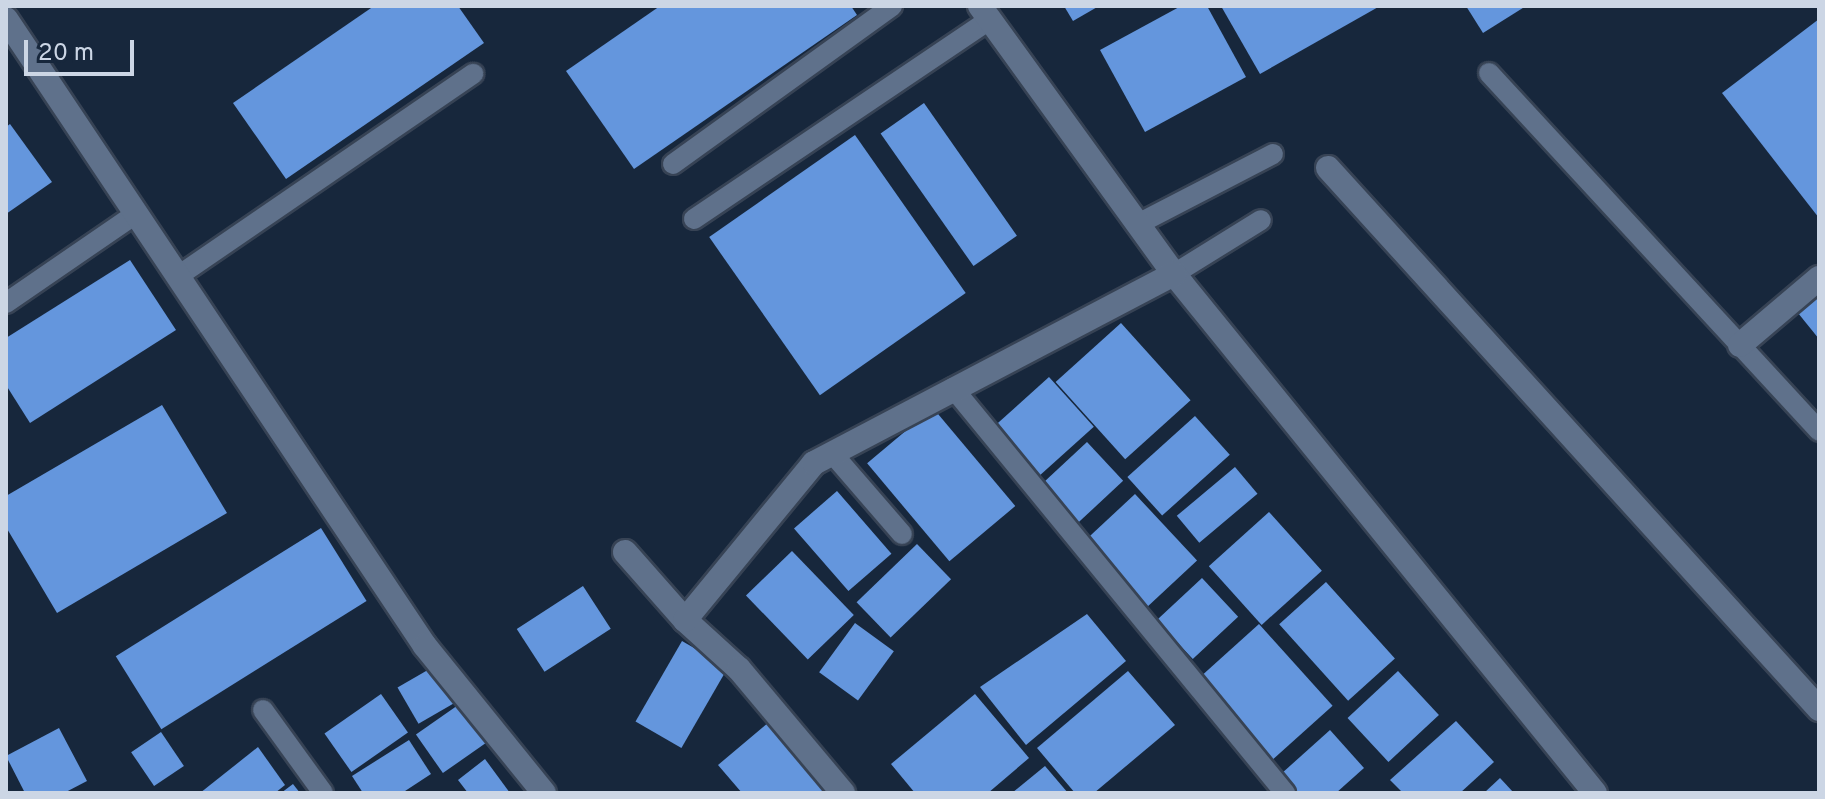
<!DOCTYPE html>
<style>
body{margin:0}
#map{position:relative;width:1825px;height:799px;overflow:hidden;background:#17273c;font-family:Overpass,sans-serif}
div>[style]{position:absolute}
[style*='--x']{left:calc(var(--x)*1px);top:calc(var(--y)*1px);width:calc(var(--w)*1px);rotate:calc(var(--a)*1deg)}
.building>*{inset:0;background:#6496dd;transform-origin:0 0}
.roads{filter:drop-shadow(2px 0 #374355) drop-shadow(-2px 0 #374355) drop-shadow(0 2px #374355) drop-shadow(0 -2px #374355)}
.lane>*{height:20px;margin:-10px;padding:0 10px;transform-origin:10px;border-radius:10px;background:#5f718b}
.street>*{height:24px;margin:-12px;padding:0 12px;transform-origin:12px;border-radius:12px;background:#5f718b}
span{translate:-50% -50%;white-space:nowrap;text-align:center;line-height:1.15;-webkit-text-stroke:8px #17273c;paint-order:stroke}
.frame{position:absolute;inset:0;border:8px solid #ccd6e5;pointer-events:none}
.scale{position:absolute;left:24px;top:40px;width:110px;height:36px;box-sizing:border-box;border:4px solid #ccd6e5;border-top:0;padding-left:10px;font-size:24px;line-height:28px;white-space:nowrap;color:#ccd6e5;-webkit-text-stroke:6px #17273c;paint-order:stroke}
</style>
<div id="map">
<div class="building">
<div style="clip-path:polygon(374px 6px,458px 6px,484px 43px,286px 179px,233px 103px)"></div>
<div style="clip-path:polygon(660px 6px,851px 6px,857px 15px,634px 169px,566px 71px)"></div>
<div style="clip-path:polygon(1064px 6px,1099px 6px,1073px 21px)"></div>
<div style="clip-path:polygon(1181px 6px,1207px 6px,1246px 77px,1145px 132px,1100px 50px)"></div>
<div style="clip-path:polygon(1221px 6px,1380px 6px,1260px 74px)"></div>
<div style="clip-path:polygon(1466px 6px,1526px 6px,1483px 33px)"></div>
<div style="clip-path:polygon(1819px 19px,1819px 218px,1722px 93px)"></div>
<div style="left:924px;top:103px;width:162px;height:53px;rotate:55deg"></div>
<div style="clip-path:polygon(10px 124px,52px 182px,6px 214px,6px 127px)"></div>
<div style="left:855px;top:135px;width:193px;height:178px;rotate:55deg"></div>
<div style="clip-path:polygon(130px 260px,176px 330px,30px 423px,6px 385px,6px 338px)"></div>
<div style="clip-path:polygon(1819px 297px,1819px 339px,1798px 313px)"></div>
<div style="left:1121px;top:323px;width:104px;height:88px;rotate:48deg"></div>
<div style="left:1049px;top:377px;width:67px;height:74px;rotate:48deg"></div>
<div style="clip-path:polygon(162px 405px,227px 513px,57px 613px,6px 527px,6px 496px)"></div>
<div style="left:933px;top:408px;width:128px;height:86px;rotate:50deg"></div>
<div style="left:1195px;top:416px;width:52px;height:91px;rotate:48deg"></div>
<div style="left:1087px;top:442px;width:53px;height:65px;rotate:47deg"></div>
<div style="left:1235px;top:467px;width:35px;height:76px;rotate:50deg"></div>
<div style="left:837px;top:491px;width:83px;height:57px;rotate:49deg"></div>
<div style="left:1135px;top:494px;width:91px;height:69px;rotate:47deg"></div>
<div style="left:1269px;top:512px;width:79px;height:81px;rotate:48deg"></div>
<div style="left:321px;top:528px;width:86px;height:242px;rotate:58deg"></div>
<div style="left:917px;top:544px;width:49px;height:84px;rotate:46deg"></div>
<div style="left:792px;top:551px;width:89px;height:64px;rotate:46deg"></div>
<div style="left:1202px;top:578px;width:53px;height:62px;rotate:47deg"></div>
<div style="left:1326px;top:582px;width:103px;height:63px;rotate:48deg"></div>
<div style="left:583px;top:586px;width:51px;height:79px;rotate:57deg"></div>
<div style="clip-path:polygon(1087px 614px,1126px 661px,1026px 745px,980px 687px)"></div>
<div style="left:855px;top:623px;width:48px;height:61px;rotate:36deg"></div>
<div style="left:1259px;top:624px;width:110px;height:87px;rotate:48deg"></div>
<div style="left:682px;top:641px;width:53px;height:93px;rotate:30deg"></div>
<div style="left:433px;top:667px;width:42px;height:41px;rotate:60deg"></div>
<div style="clip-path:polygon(1128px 671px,1175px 725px,1094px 793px,1075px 793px,1037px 748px)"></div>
<div style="left:1398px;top:671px;width:60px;height:69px;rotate:47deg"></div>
<div style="left:381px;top:694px;width:47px;height:69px;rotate:55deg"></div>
<div style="clip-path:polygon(975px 694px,1029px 758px,988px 793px,915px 793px,891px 764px)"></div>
<div style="left:461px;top:703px;width:47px;height:55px;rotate:55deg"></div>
<div style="clip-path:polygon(1456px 721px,1494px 762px,1460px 793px,1403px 793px,1390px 780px)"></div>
<div style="clip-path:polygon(769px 722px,830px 793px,742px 793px,718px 765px)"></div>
<div style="clip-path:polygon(59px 728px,87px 781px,64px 793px,25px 793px,6px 756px)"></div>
<div style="clip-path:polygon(1330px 730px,1364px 768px,1336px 793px,1299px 793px,1281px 774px)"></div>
<div style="left:161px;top:732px;width:41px;height:36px;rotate:56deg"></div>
<div style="clip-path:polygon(409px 740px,431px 774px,402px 793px,363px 793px,352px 776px)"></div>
<div style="clip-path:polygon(258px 747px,285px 785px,275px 793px,200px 793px)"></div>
<div style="clip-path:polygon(485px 759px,510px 793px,468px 793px,458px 780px)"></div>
<div style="clip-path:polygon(1045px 766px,1068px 793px,1012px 793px)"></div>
<div style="clip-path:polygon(1500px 778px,1514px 793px,1484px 793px)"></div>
<div style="clip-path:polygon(293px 784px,300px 793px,281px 793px)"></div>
</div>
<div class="roads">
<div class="lane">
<div style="--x:1489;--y:73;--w:487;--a:47.3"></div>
<div style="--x:673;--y:164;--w:270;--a:-35.8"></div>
<div style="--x:694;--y:219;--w:357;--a:-34"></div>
<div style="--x:1138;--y:224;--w:152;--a:-27.4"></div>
<div style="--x:1174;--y:274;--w:102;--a:-31.8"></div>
<div style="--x:178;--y:276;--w:358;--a:-34.4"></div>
<div style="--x:6;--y:303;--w:159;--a:-34.5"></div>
<div style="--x:953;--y:388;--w:524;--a:50.66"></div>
<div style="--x:832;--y:453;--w:107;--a:49.2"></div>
<div style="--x:263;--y:710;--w:102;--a:54.1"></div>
</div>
<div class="street">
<div style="--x:980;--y:6;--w:331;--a:54.1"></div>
<div style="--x:1174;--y:274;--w:668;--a:50.95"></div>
<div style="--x:6;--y:19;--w:754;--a:56.25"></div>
<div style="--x:425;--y:646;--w:189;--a:51"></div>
<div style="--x:1328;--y:168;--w:731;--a:47.77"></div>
<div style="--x:1740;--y:345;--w:104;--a:-40.3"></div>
<div style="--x:625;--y:552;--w:91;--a:48.6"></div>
<div style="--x:685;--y:620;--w:73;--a:42.2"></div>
<div style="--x:739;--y:669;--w:162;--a:50"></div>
<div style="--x:685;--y:620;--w:203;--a:-50.6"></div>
<div style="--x:814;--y:463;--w:407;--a:-27.7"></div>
</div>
</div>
<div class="frame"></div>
<div class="scale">20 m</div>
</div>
